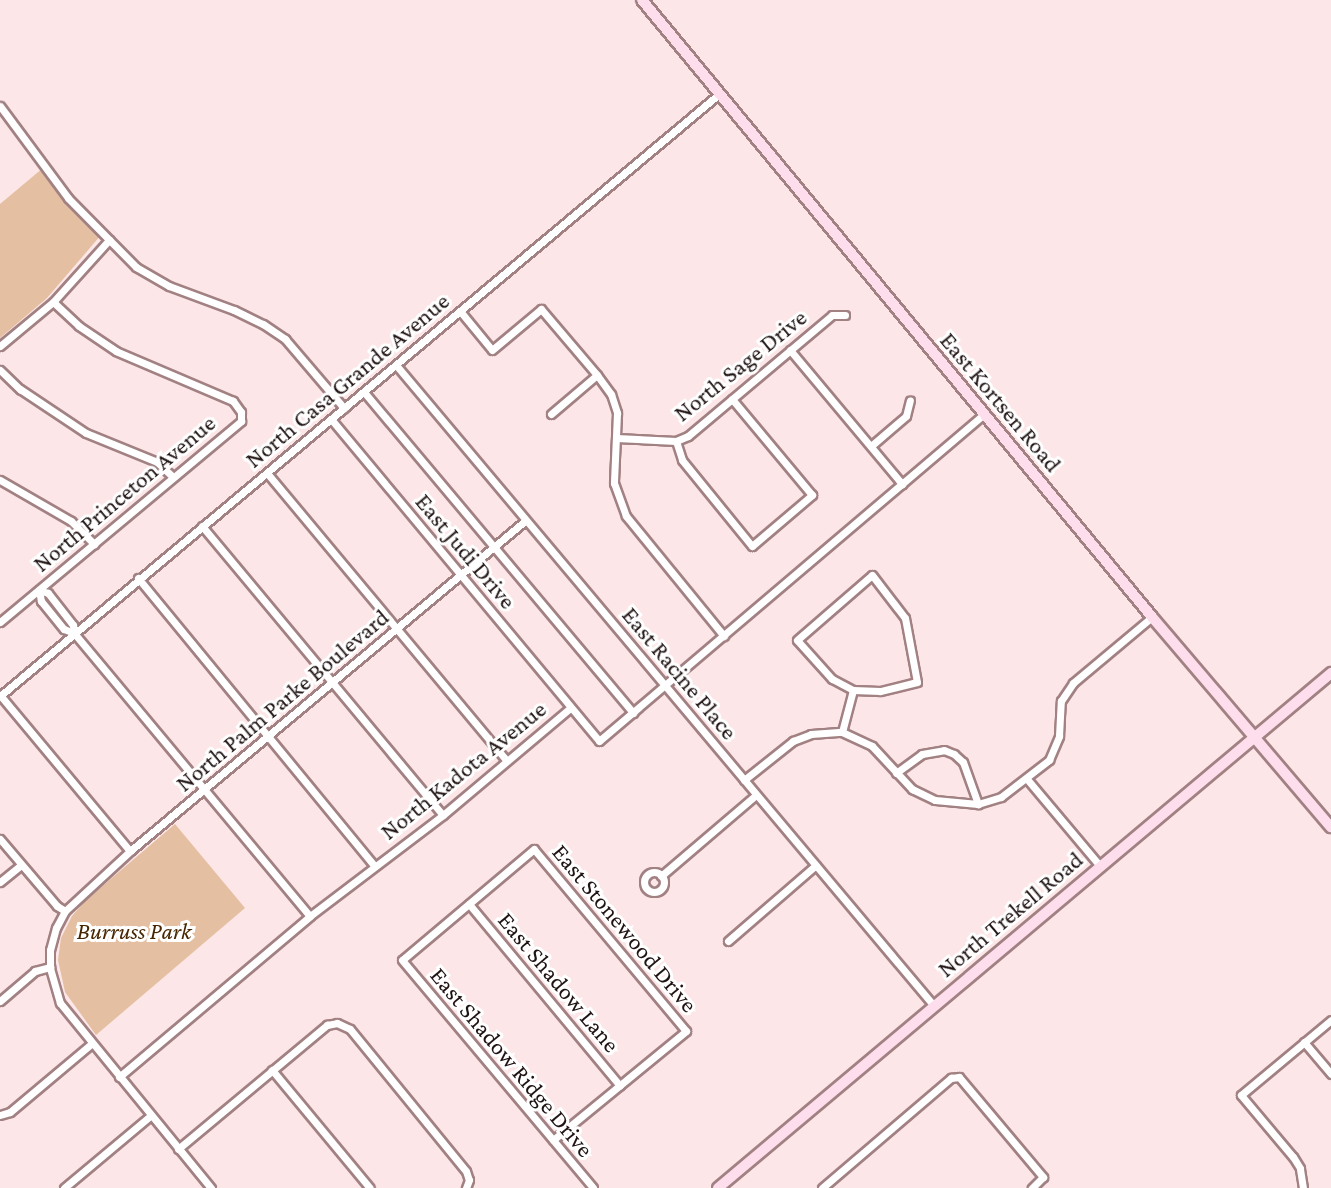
<!DOCTYPE html>
<style>
body{margin:0}
#map{position:relative;width:1331px;height:1188px;overflow:hidden;background:#fce6e7;font-family:"Crimson Pro",serif}
div>[style]{position:absolute}
[style*='--x']{left:calc(var(--x)*1px);top:calc(var(--y)*1px);width:calc(var(--w)*1px);rotate:calc(var(--a)*1deg)}
.green>*{inset:0;background:#e4bfa1}
.roads{filter:drop-shadow(2px 0 #a28183) drop-shadow(-2px 0 #a28183) drop-shadow(0 2px #a28183) drop-shadow(0 -2px #a28183)}
.street>*{height:7px;margin:-3.5px;padding:0 3.5px;transform-origin:3.5px;border-radius:3.5px;background:#fff}
.street>.ring{margin:-3.5px;padding:0;box-sizing:content-box;background:none;border:7px solid #fff;border-radius:50%}
.secondary>*{height:10px;margin:-5px;padding:0 5px;transform-origin:5px;border-radius:5px;background:#fedeed}
span{translate:-50% -50%;white-space:nowrap;text-align:center;line-height:1.15;-webkit-text-stroke:6px #fff;paint-order:stroke}
.street-label{font-size:24px;color:#1f1313}
.park-label{font-size:24px;color:#472500;font-style:italic}
</style>
<div id="map">
<div class="green">
<div style="clip-path:polygon(43px 168px,101px 235px,47px 298px,0 338px,0 204px)"></div>
<div style="clip-path:polygon(175px 824px,245px 908px,96px 1035px,65px 992px,58px 960px,61px 938px,72px 916px,86px 900px)"></div>
</div>
<div class="roads">
<div class="street">
<div style="--x:0;--y:106;--w:114;--a:53.5"></div>
<div style="--x:68;--y:198;--w:97;--a:45.4"></div>
<div style="--x:136;--y:267;--w:38;--a:30"></div>
<div style="--x:169;--y:286;--w:69;--a:20.3"></div>
<div style="--x:234;--y:310;--w:32;--a:26"></div>
<div style="--x:263;--y:324;--w:27;--a:34"></div>
<div style="--x:285;--y:339;--w:91;--a:49.5"></div>
<div style="--x:460;--y:311;--w:50;--a:50.6"></div>
<div style="--x:492;--y:350;--w:64;--a:-39.9"></div>
<div style="--x:541;--y:309;--w:87;--a:49.7"></div>
<div style="--x:597;--y:375;--w:24;--a:54"></div>
<div style="--x:611;--y:394;--w:20;--a:72"></div>
<div style="--x:617;--y:413;--w:70;--a:92.5"></div>
<div style="--x:614;--y:483;--w:35;--a:70"></div>
<div style="--x:626;--y:516;--w:155;--a:50.8"></div>
<div style="--x:0;--y:346;--w:69;--a:-39.7"></div>
<div style="--x:53;--y:302;--w:84;--a:-47.9"></div>
<div style="--x:790;--y:350;--w:175;--a:50.1"></div>
<div style="--x:396;--y:365;--w:837;--a:49.99"></div>
<div style="--x:0;--y:370;--w:28;--a:44"></div>
<div style="--x:20;--y:389;--w:79;--a:33.7"></div>
<div style="--x:86;--y:433;--w:77;--a:22.2"></div>
<div style="--x:157;--y:462;--w:21;--a:43"></div>
<div style="--x:364;--y:392;--w:419;--a:50"></div>
<div style="--x:551;--y:414;--w:60;--a:-40.3"></div>
<div style="--x:331;--y:419;--w:419;--a:50.2"></div>
<div style="--x:599;--y:741;--w:505;--a:-40.34"></div>
<div style="--x:616;--y:438;--w:60;--a:2.9"></div>
<div style="--x:676;--y:441;--w:13;--a:-23"></div>
<div style="--x:688;--y:436;--w:188;--a:-40"></div>
<div style="--x:832;--y:315;--w:13;--a:0"></div>
<div style="--x:676;--y:441;--w:20;--a:72"></div>
<div style="--x:682;--y:460;--w:111;--a:50.9"></div>
<div style="--x:752;--y:546;--w:79;--a:-40.4"></div>
<div style="--x:812;--y:495;--w:125;--a:-129.8"></div>
<div style="--x:871;--y:446;--w:46;--a:-40.6"></div>
<div style="--x:906;--y:416;--w:16;--a:-76"></div>
<div style="--x:267;--y:473;--w:373;--a:50.2"></div>
<div style="--x:0;--y:480;--w:82;--a:30"></div>
<div style="--x:71;--y:521;--w:33;--a:45"></div>
<div style="--x:202;--y:526;--w:376;--a:50.2"></div>
<div style="--x:872;--y:575;--w:54;--a:52.5"></div>
<div style="--x:905;--y:618;--w:65;--a:79.4"></div>
<div style="--x:917;--y:682;--w:38;--a:166"></div>
<div style="--x:880;--y:691;--w:27;--a:-178"></div>
<div style="--x:853;--y:690;--w:24;--a:-152"></div>
<div style="--x:832;--y:679;--w:52;--a:-131.9"></div>
<div style="--x:797;--y:640;--w:99;--a:-40.9"></div>
<div style="--x:138;--y:578;--w:372;--a:50.6"></div>
<div style="--x:0;--y:622;--w:314;--a:-39.8"></div>
<div style="--x:241;--y:421;--w:9;--a:-90"></div>
<div style="--x:241;--y:412;--w:14;--a:-126"></div>
<div style="--x:233;--y:401;--w:127;--a:-156.9"></div>
<div style="--x:116;--y:351;--w:45;--a:-146"></div>
<div style="--x:79;--y:326;--w:35;--a:-137"></div>
<div style="--x:74;--y:633;--w:8;--a:-97"></div>
<div style="--x:73;--y:625;--w:41;--a:-128"></div>
<div style="--x:48;--y:593;--w:9;--a:-162"></div>
<div style="--x:39;--y:590;--w:11;--a:80"></div>
<div style="--x:41;--y:601;--w:36;--a:51"></div>
<div style="--x:64;--y:629;--w:11;--a:22"></div>
<div style="--x:74;--y:633;--w:368;--a:50.2"></div>
<div style="--x:0;--y:695;--w:203;--a:50.2"></div>
<div style="--x:0;--y:696;--w:938;--a:-39.94"></div>
<div style="--x:842;--y:732;--w:43;--a:-75.3"></div>
<div style="--x:896;--y:773;--w:32;--a:-36"></div>
<div style="--x:922;--y:754;--w:22;--a:-10"></div>
<div style="--x:944;--y:750;--w:11;--a:22"></div>
<div style="--x:954;--y:754;--w:12;--a:42"></div>
<div style="--x:963;--y:762;--w:45;--a:70.3"></div>
<div style="--x:1027;--y:779;--w:114;--a:50"></div>
<div style="--x:744;--y:780;--w:63;--a:-38.5"></div>
<div style="--x:793;--y:741;--w:19;--a:-21"></div>
<div style="--x:811;--y:734;--w:31;--a:-4"></div>
<div style="--x:842;--y:732;--w:33;--a:25"></div>
<div style="--x:872;--y:746;--w:59;--a:47.1"></div>
<div style="--x:912;--y:789;--w:25;--a:26"></div>
<div style="--x:935;--y:800;--w:43;--a:5.3"></div>
<div style="--x:978;--y:804;--w:24;--a:-17"></div>
<div style="--x:1001;--y:797;--w:61;--a:-37.6"></div>
<div style="--x:1049;--y:760;--w:26;--a:-67"></div>
<div style="--x:1059;--y:736;--w:35;--a:-87"></div>
<div style="--x:1061;--y:701;--w:22;--a:-56"></div>
<div style="--x:1073;--y:683;--w:103;--a:-39.9"></div>
<div style="--x:0;--y:839;--w:88;--a:49.6"></div>
<div style="--x:57;--y:906;--w:9;--a:32"></div>
<div class="ring" style="left:644px;top:872px;width:13px;height:13px"></div>
<div style="--x:661;--y:876;--w:125;--a:-40.5"></div>
<div style="--x:0;--y:882;--w:27;--a:-39"></div>
<div style="--x:469;--y:904;--w:236;--a:50.3"></div>
<div style="--x:728;--y:941;--w:116;--a:-40.8"></div>
<div style="--x:0;--y:1001;--w:46;--a:-40.6"></div>
<div style="--x:35;--y:971;--w:16;--a:-15"></div>
<div style="--x:1304;--y:1042;--w:42;--a:49.8"></div>
<div style="--x:272;--y:1070;--w:153;--a:50.3"></div>
<div style="--x:119;--y:1077;--w:250;--a:-40.1"></div>
<div style="--x:310;--y:916;--w:167;--a:-37.2"></div>
<div style="--x:443;--y:815;--w:166;--a:-40.1"></div>
<div style="--x:0;--y:1115;--w:10;--a:-17"></div>
<div style="--x:10;--y:1112;--w:106;--a:-40"></div>
<div style="--x:553;--y:1140;--w:172;--a:-39.3"></div>
<div style="--x:686;--y:1031;--w:237;--a:-129.9"></div>
<div style="--x:534;--y:849;--w:172;--a:139.9"></div>
<div style="--x:402;--y:960;--w:297;--a:50"></div>
<div style="--x:178;--y:1149;--w:194;--a:-39.8"></div>
<div style="--x:327;--y:1025;--w:10;--a:-11"></div>
<div style="--x:337;--y:1023;--w:14;--a:25"></div>
<div style="--x:350;--y:1029;--w:183;--a:50.8"></div>
<div style="--x:466;--y:1171;--w:9;--a:72"></div>
<div style="--x:469;--y:1180;--w:9;--a:111"></div>
<div style="--x:64;--y:1188;--w:112;--a:-39.9"></div>
<div style="--x:211;--y:1188;--w:239;--a:-129.2"></div>
<div style="--x:60;--y:1003;--w:37;--a:-106"></div>
<div style="--x:50;--y:967;--w:17;--a:-90"></div>
<div style="--x:50;--y:950;--w:23;--a:-75"></div>
<div style="--x:56;--y:928;--w:19;--a:-62"></div>
<div style="--x:65;--y:911;--w:88;--a:-42.7"></div>
<div style="--x:130;--y:851;--w:516;--a:-39.89"></div>
<div style="--x:822;--y:1188;--w:170;--a:-40.5"></div>
<div style="--x:951;--y:1078;--w:8;--a:-7"></div>
<div style="--x:959;--y:1077;--w:131;--a:50"></div>
<div style="--x:1043;--y:1177;--w:16;--a:135"></div>
<div style="--x:1303;--y:1188;--w:20;--a:-99"></div>
<div style="--x:1300;--y:1168;--w:13;--a:-122"></div>
<div style="--x:1293;--y:1157;--w:81;--a:-130"></div>
<div style="--x:1241;--y:1095;--w:117;--a:-39.8"></div>
</div>
<div class="secondary">
<div style="--x:642;--y:0;--w:800;--a:50.42"></div>
<div style="--x:1152;--y:617;--w:276;--a:49.6"></div>
<div style="--x:718;--y:1188;--w:801;--a:-40.03"></div>
</div>
</div>
<div class="street-label">
<span style="left:740px;top:365px;rotate:-39deg">North Sage Drive</span>
<span style="left:347px;top:380px;rotate:-40deg">North Casa Grande Avenue</span>
<span style="left:1001px;top:402px;rotate:50deg">East Kortsen Road</span>
<span style="left:124px;top:493px;rotate:-40deg">North Princeton Avenue</span>
<span style="left:466px;top:551px;rotate:50deg">East Judi Drive</span>
<span style="left:680px;top:673px;rotate:50deg">East Racine Place</span>
<span style="left:282px;top:700px;rotate:-40deg">North Palm Parke Boulevard</span>
<span style="left:463px;top:770px;rotate:-39deg">North Kadota Avenue</span>
<span style="left:1010px;top:914px;rotate:-40deg">North Trekell Road</span>
<span style="left:625px;top:928px;rotate:50deg">East Stonewood Drive</span>
<span style="left:559px;top:982px;rotate:50deg">East Shadow Lane</span>
<span style="left:512px;top:1062px;rotate:50deg">East Shadow Ridge Drive</span>
</div>
<div class="park-label">
<span style="left:134px;top:931px">Burruss Park</span>
</div>
</div>
